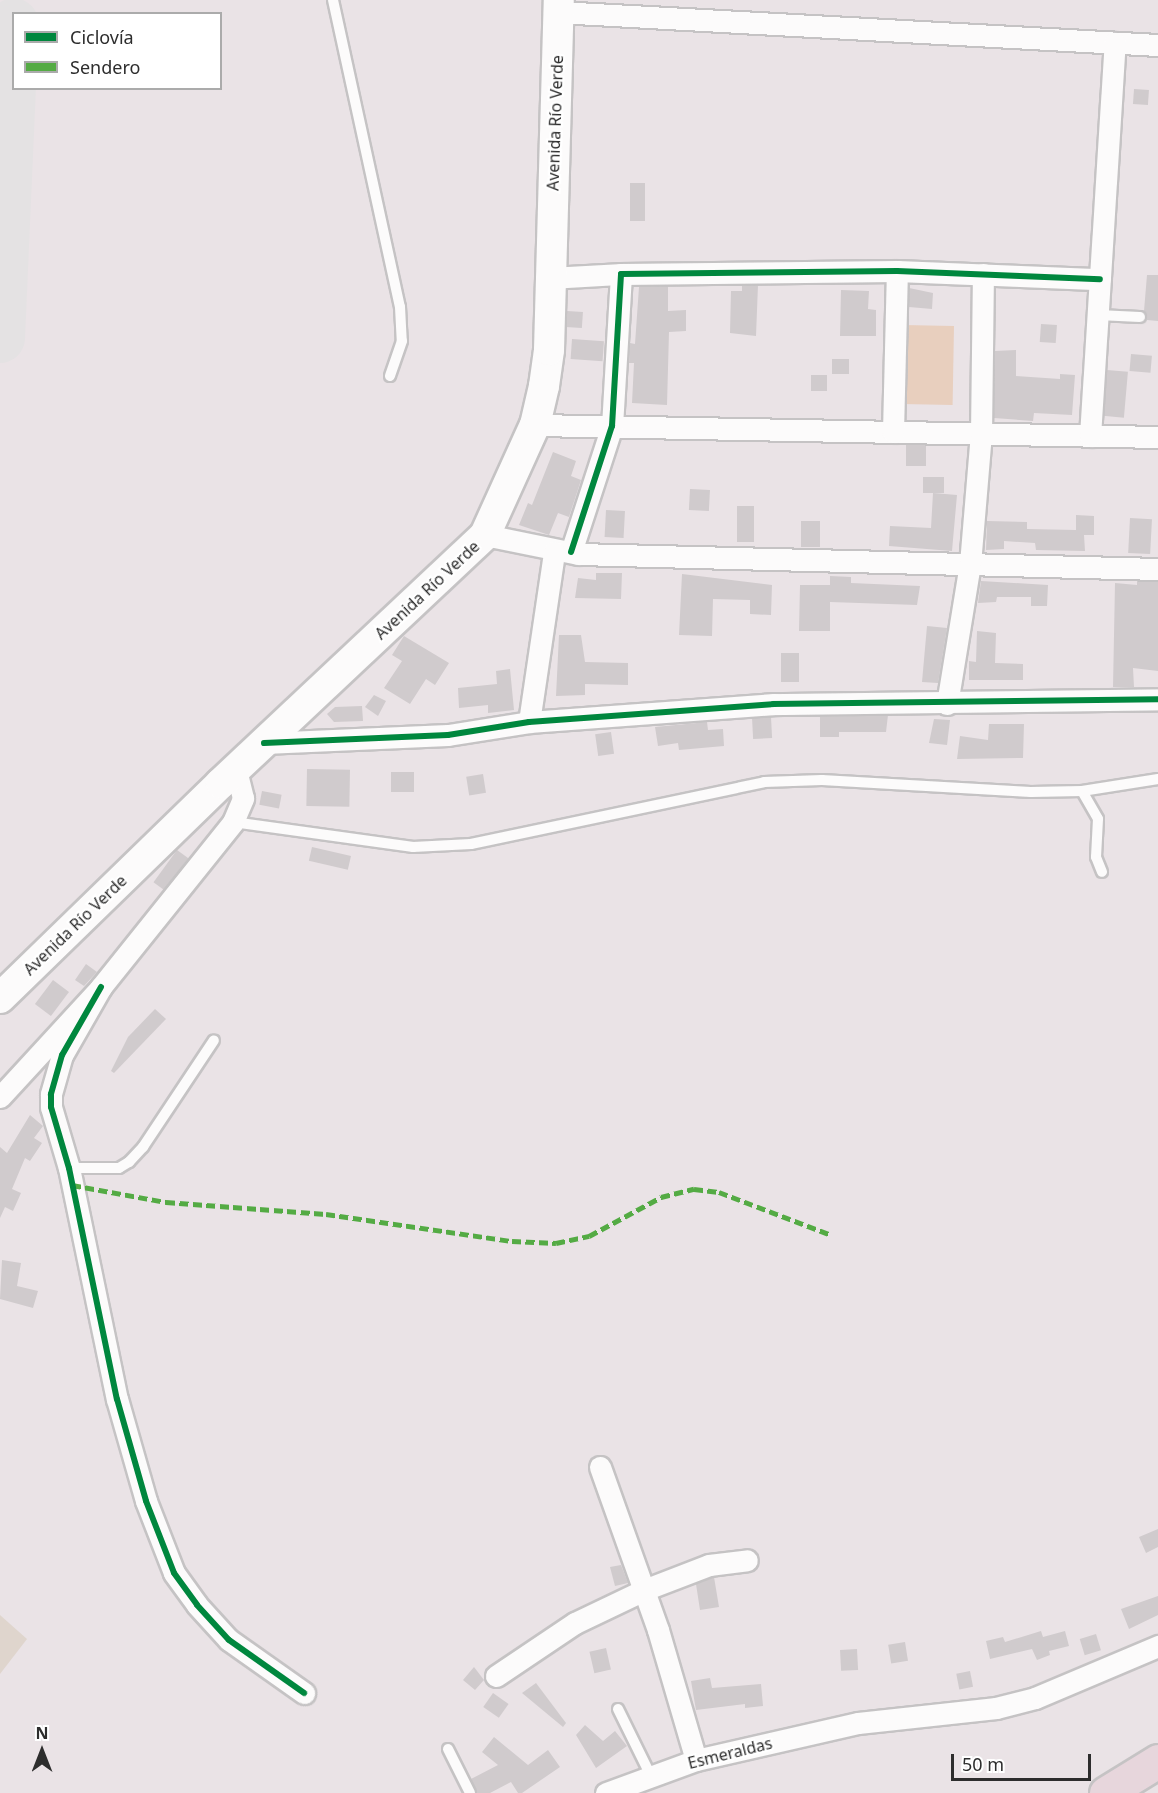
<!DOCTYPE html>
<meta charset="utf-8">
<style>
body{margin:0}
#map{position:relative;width:1158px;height:1793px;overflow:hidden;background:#eae3e6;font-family:"Noto Sans",sans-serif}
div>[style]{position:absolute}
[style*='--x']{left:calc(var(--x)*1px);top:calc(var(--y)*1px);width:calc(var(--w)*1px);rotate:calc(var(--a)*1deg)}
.cemetery>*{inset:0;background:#dfd5cd}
.pitch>*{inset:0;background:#e8cfbe;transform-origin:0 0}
.taxiway>*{height:50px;margin:-25px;padding:0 25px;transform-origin:25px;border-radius:25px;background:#e4e2e3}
.building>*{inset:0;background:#d0cbcd;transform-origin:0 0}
.roads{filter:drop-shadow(2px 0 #c5c3c4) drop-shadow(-2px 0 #c5c3c4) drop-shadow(0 2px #c5c3c4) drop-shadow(0 -2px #c5c3c4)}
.service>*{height:10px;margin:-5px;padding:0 5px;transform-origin:5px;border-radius:5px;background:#fcfbfb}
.minor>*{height:21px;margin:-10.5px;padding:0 10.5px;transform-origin:10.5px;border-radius:10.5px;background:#fcfbfb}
.secondary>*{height:30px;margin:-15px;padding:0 15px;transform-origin:15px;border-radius:15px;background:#fcfbfb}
.trunk>*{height:33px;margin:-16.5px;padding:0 16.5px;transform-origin:16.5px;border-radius:16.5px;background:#e7d6dc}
.quiet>*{height:4.5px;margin-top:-2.25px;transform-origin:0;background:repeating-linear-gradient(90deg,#54ab44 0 9px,transparent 0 13.5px)}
.cycleway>*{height:6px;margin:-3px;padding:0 3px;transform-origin:3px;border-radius:3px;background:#00873e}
span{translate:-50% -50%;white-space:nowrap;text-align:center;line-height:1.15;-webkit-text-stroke:4.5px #fff;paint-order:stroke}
.street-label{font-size:16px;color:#2d2d2d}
.legend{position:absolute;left:12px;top:12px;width:210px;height:78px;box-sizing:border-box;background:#fff;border:2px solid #ababab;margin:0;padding:8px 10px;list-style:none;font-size:18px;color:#2d2d2d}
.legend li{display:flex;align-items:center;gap:12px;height:30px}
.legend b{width:30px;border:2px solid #ababab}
.north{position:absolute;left:12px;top:1721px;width:60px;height:60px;-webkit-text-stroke:4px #fff;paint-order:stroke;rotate:0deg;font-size:16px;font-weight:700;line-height:24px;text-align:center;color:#2d2d2d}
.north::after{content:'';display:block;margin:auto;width:21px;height:27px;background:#2d2d2d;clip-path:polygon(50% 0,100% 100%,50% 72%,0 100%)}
.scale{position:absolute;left:951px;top:1754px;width:140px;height:27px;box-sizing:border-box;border:3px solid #2d2d2d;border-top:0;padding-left:8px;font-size:18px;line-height:21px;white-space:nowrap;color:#2d2d2d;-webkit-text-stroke:4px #fff;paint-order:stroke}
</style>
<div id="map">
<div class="cemetery">
<div style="clip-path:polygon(0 1615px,27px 1639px,0 1674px)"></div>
</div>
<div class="pitch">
<div style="left:903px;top:325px;width:51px;height:79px;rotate:1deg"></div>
</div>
<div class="taxiway">
<div style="--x:0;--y:338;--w:315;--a:-87.5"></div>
</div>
<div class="building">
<div style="left:1134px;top:89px;width:15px;height:15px;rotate:4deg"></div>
<div style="left:630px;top:183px;width:15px;height:38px"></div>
<div style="clip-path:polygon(1147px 275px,1158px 275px,1158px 321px,1147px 320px,1144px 311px)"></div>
<div style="clip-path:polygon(742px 285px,758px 285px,756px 336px,730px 333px,731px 291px,742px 291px)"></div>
<div style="clip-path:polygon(668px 286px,668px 311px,686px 310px,686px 331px,669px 332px,667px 405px,632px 403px,634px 363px,629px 363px,630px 343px,635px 344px,639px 287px)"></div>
<div style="clip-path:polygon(909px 288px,933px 293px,932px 309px,909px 307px)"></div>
<div style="clip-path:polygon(841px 290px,869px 291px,868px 309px,876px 310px,876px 336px,840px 336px)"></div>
<div style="left:567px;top:311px;width:16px;height:16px;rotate:4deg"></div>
<div style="left:1041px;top:324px;width:16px;height:18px;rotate:4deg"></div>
<div style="left:572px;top:339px;width:32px;height:20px;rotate:4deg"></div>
<div style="clip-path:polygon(1016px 350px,1016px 376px,1060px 379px,1060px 374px,1075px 375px,1072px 415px,1034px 413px,1033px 421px,994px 418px,995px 351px)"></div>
<div style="left:1131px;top:354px;width:21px;height:17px;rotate:5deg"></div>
<div style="left:832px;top:359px;width:17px;height:15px"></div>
<div style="left:1107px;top:370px;width:21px;height:46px;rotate:5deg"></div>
<div style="left:811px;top:375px;width:16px;height:16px"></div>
<div style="left:906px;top:445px;width:20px;height:21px"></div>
<div style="clip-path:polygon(553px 452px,576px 461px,571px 476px,581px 480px,569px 517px,558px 513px,549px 535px,519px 525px,528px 503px,532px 505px)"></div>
<div style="left:923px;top:477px;width:21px;height:16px"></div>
<div style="left:690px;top:489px;width:20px;height:21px;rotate:3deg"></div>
<div style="clip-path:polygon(933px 493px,957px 495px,952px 551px,889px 546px,890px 526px,931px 528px)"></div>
<div style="left:737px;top:506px;width:17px;height:36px"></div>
<div style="left:606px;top:510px;width:19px;height:27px;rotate:3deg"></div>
<div style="clip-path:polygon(1076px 515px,1094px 516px,1094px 535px,1084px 535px,1085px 551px,1036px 550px,1035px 543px,1004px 541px,1004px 549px,986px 550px,987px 521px,1027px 522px,1027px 529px,1076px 530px)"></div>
<div style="left:1130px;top:518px;width:22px;height:35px;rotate:3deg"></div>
<div style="left:801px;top:521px;width:19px;height:26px"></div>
<div style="clip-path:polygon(596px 573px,622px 573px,621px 599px,575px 598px,578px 578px,596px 580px)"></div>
<div style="clip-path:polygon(682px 574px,772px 585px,771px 615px,750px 614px,750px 600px,713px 599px,712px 636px,679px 635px)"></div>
<div style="clip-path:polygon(830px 576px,851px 577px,851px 583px,920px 586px,917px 605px,830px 602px,830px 631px,799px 631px,800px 585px,830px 585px)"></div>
<div style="clip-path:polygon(981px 581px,1048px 585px,1047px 606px,1031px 606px,1031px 597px,997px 597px,996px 602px,978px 603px)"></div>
<div style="clip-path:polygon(1137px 581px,1158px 582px,1158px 671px,1133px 668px,1134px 687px,1113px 687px,1115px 583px,1137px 585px)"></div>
<div style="clip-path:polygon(927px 626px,947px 628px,938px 683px,922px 682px)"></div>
<div style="clip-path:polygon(977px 631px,996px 633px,995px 663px,1023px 664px,1023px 680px,969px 680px,969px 661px,976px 662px)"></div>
<div style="clip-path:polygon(559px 635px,581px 635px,585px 662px,628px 663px,628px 685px,585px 684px,585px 695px,556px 696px)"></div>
<div style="clip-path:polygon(404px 636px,449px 663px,435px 685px,426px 679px,410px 704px,384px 688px,402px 661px,392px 655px)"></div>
<div style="left:781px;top:653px;width:18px;height:29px"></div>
<div style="clip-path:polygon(510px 669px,514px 710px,488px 713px,488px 705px,459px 708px,458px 688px,497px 684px,496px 671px)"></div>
<div style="clip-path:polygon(374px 695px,386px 701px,378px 716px,365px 707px)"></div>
<div style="clip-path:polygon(362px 706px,363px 721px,334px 722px,327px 714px,335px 707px)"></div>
<div style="clip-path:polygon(888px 715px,886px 732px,839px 732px,839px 737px,820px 737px,820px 717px)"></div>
<div style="left:771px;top:717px;width:21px;height:19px;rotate:87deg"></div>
<div style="clip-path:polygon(934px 719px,950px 720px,947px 745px,929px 743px)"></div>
<div style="clip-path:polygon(707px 722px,708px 730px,723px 729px,724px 746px,679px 750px,678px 743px,658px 746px,655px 727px)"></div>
<div style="clip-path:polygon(989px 724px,1024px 724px,1023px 758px,957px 759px,960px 736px,988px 740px)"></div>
<div style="left:611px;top:732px;width:22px;height:16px;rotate:82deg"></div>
<div style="left:307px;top:769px;width:43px;height:37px;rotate:1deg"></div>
<div style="left:391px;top:772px;width:23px;height:20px"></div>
<div style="left:483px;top:774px;width:19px;height:17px;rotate:81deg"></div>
<div style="left:262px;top:791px;width:20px;height:14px;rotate:11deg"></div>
<div style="left:312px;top:847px;width:40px;height:14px;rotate:13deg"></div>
<div style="left:177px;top:850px;width:14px;height:40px;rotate:36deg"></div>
<div style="clip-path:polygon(86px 964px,97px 972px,84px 986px,75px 980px)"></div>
<div style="left:53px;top:980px;width:20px;height:30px;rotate:37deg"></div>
<div style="clip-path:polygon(155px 1009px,166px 1019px,114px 1073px,111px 1071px,128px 1037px)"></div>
<div style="clip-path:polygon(30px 1115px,43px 1126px,34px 1138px,42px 1143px,30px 1161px,25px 1158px,12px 1189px,21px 1193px,13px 1211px,5px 1207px,0 1218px,0 1147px,7px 1153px)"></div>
<div style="clip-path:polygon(2px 1260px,21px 1263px,17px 1286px,38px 1291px,33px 1308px,0 1299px)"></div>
<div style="clip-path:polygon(1158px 1529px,1158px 1547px,1146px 1553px,1139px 1537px)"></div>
<div style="clip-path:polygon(621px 1565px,628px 1583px,615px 1586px,610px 1567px)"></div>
<div style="clip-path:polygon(714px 1577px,719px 1607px,700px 1610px,696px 1584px)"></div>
<div style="clip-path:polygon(1158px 1596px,1158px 1615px,1129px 1629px,1121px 1609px)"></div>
<div style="clip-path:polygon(1041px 1631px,1043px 1637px,1065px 1631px,1069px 1646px,1049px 1651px,1050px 1655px,1037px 1660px,1032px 1649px,990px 1659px,986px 1641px,1003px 1637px,1005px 1642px)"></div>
<div style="left:1096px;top:1634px;width:17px;height:17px;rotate:73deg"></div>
<div style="left:905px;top:1642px;width:19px;height:17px;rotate:81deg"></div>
<div style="left:606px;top:1648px;width:22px;height:17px;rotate:77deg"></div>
<div style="left:857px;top:1649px;width:21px;height:17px;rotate:87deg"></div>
<div style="clip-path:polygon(474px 1667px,484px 1680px,475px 1690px,463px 1680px)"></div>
<div style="left:970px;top:1671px;width:16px;height:14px;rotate:79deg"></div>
<div style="clip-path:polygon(710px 1678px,712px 1688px,761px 1684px,763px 1706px,745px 1708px,745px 1704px,696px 1710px,691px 1681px)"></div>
<div style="clip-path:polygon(536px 1683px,566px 1723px,563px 1727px,522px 1693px)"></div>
<div style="left:493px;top:1693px;width:19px;height:17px;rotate:35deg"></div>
<div style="clip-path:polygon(585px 1725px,603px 1741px,615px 1731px,627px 1746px,596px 1768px,576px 1735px)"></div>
<div style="clip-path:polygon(494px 1737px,528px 1765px,548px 1750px,560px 1767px,522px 1793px,518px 1793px,511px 1782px,490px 1793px,477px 1793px,471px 1779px,498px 1765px,482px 1752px)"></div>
</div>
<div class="roads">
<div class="service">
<div style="--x:333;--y:0;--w:314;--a:77.7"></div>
<div style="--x:400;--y:307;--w:34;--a:87"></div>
<div style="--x:402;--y:341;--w:37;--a:109"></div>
<div style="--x:1098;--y:315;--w:42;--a:2.7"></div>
<div style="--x:1082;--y:791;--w:32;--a:60"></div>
<div style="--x:1098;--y:819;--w:38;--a:93"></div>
<div style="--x:1096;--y:857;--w:16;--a:68"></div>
<div style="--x:233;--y:822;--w:182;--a:7.9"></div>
<div style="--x:413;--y:847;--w:58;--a:-3"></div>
<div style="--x:471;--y:844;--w:299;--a:-11.9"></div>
<div style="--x:764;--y:782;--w:58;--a:-2"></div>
<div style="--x:822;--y:780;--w:209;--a:3.3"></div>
<div style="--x:1031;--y:792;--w:51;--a:-1.1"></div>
<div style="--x:1082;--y:791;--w:77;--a:-9"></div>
<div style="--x:69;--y:1168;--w:50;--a:0"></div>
<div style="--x:119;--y:1168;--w:12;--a:-31"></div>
<div style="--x:129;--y:1162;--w:21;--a:-47"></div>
<div style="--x:143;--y:1147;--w:128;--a:-56.4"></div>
<div style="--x:618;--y:1709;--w:72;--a:63.8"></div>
<div style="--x:448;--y:1749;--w:49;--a:63.4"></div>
</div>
<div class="minor">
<div style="--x:558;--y:12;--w:601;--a:3.15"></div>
<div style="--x:551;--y:278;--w:70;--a:-3.3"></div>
<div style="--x:535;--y:425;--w:623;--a:1.1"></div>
<div style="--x:893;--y:432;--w:161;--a:-88.6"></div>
<div style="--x:1090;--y:436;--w:394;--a:-86.4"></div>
<div style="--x:485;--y:535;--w:95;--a:11.5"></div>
<div style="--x:578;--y:554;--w:580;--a:1.48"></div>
<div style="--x:571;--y:552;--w:133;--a:-72"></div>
<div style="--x:612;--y:426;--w:152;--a:-86.6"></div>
<div style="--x:621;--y:274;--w:276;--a:-0.6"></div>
<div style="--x:897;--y:271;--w:203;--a:2.3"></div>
<div style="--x:947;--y:704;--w:142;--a:-80.7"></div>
<div style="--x:970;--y:564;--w:130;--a:-85.2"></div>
<div style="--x:981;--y:434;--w:160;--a:-89.3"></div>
<div style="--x:529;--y:722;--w:172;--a:-81.6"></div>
<div style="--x:264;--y:743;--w:184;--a:-2.5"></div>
<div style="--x:448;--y:735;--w:82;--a:-9.1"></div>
<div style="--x:529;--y:722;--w:246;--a:-4.2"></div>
<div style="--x:774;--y:704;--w:384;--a:-0.7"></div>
<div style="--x:101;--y:987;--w:78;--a:119.8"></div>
<div style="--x:62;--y:1055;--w:41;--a:105.8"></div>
<div style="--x:51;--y:1094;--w:13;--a:90"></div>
<div style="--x:51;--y:1107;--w:64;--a:73.6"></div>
<div style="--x:69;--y:1168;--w:236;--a:78.3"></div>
<div style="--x:117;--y:1399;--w:106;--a:74.1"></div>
<div style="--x:146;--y:1501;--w:77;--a:68.7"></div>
<div style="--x:174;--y:1573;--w:39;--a:54"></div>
<div style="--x:197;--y:1605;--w:47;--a:47.6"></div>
<div style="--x:229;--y:1640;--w:92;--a:35.2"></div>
<div style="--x:0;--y:1097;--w:149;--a:-47.4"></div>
<div style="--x:101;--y:987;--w:211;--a:-51.3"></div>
<div style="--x:233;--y:822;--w:26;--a:-67"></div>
<div style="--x:243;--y:798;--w:30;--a:-104"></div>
<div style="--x:600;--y:1467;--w:173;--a:70.4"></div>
<div style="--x:658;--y:1630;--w:135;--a:73.7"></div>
<div style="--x:496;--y:1676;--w:95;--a:-33.9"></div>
<div style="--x:575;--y:1623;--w:76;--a:-25.6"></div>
<div style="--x:644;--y:1590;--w:70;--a:-21"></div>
<div style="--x:709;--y:1565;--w:38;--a:-7"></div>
<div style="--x:606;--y:1793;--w:96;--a:-20.1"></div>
<div style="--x:696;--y:1760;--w:166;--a:-12.9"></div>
<div style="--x:858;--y:1723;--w:139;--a:-6.2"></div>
<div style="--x:996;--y:1708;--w:40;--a:-14.4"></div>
<div style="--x:1035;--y:1698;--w:134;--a:-22.9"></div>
</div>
<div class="secondary">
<div style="--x:0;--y:998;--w:308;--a:-44.2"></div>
<div style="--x:221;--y:783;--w:362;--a:-43.2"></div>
<div style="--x:485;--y:535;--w:121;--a:-65.6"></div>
<div style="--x:535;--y:425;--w:40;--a:-77"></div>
<div style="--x:544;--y:386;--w:36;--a:-82"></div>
<div style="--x:549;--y:350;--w:350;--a:-88.4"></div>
</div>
<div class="trunk">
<div style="--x:1106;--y:1793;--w:61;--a:-31.6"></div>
</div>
</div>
<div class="quiet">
<div style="--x:72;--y:1185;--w:96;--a:10.3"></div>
<div style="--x:166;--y:1202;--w:160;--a:4.3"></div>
<div style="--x:326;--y:1214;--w:188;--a:8.3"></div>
<div style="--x:512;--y:1241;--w:44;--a:2.6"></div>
<div style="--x:556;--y:1243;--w:34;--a:-12"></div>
<div style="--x:589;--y:1236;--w:82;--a:-28.4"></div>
<div style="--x:661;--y:1197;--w:34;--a:-14"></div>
<div style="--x:694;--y:1189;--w:25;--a:7"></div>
<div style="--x:719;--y:1192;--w:118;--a:20.9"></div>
</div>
<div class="cycleway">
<div style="--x:571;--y:552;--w:133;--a:-72"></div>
<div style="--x:612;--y:426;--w:152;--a:-86.6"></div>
<div style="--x:621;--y:274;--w:276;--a:-0.6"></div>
<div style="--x:897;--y:271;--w:203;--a:2.3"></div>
<div style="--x:264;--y:743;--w:184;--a:-2.5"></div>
<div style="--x:448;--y:735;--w:82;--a:-9.1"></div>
<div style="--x:529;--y:722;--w:246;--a:-4.2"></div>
<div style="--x:774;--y:704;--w:384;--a:-0.7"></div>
<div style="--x:101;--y:987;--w:78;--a:119.8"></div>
<div style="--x:62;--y:1055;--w:41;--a:105.8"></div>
<div style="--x:51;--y:1094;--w:13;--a:90"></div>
<div style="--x:51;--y:1107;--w:64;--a:73.6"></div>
<div style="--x:69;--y:1168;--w:236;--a:78.3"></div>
<div style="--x:117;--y:1399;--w:106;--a:74.1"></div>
<div style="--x:146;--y:1501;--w:77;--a:68.7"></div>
<div style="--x:174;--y:1573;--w:39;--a:54"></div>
<div style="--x:197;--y:1605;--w:47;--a:47.6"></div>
<div style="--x:229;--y:1640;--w:92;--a:35.2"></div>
</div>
<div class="street-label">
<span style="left:555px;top:123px;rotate:-88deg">Avenida Río Verde</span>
<span style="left:427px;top:590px;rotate:-43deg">Avenida Río Verde</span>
<span style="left:75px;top:925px;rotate:-44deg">Avenida Río Verde</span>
<span style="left:730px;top:1753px;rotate:-14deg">Esmeraldas</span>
</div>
<ul class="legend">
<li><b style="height:8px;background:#00873e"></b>Ciclovía</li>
<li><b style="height:8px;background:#54ab44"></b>Sendero</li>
</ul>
<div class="north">N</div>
<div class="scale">50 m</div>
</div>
